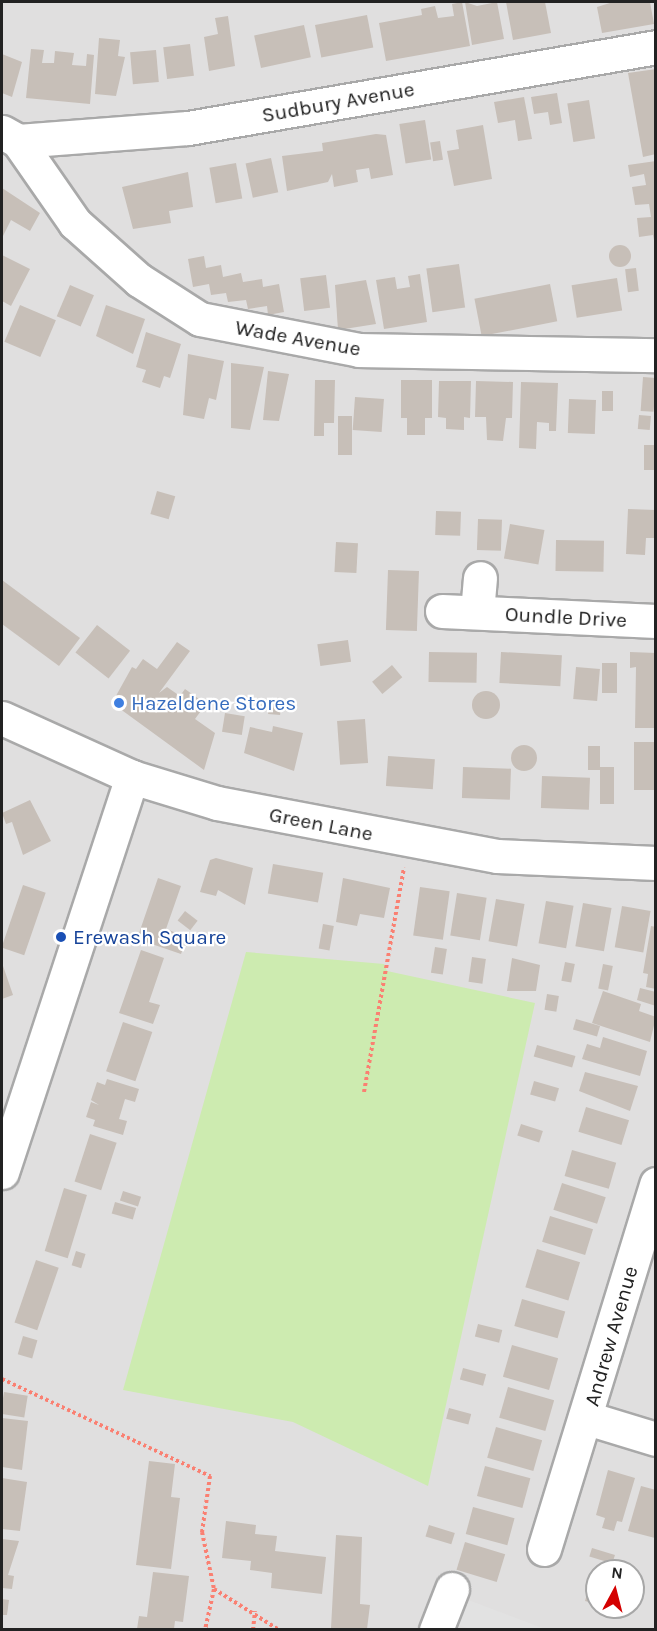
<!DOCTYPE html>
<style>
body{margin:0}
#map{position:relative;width:657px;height:1631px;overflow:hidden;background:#f2efe9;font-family:Karla,sans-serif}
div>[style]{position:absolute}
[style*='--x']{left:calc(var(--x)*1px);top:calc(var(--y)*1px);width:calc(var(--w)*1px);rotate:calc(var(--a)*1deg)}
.residential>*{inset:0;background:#e0dfdf}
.grass>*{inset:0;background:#cdebb0}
.parking>*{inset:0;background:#e2e2e2}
.building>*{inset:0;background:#c7bfb8;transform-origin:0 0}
.round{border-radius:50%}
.path>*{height:4px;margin-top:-2px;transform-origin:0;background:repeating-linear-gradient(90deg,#fa8072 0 3px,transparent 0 6px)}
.roads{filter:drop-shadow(2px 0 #a9a9a9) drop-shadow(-2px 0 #a9a9a9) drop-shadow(0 2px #a9a9a9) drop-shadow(0 -2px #a9a9a9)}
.minor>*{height:33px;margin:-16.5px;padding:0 16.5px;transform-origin:16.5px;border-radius:16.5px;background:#fff}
.dots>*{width:16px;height:16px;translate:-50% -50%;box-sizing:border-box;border:3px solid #fff;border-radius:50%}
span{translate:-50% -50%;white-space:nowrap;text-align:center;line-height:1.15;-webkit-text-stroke:4.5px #fff;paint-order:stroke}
.street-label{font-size:21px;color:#222}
.shop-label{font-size:21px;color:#366cbe}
.left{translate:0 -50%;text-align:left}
.transit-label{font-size:21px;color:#164399}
.frame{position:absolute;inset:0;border:3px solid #222;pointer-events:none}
.north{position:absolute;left:585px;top:1559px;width:60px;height:60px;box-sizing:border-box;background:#fff;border:2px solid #a7a7a7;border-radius:50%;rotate:7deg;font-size:16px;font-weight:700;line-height:24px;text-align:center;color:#222}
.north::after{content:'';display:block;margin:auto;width:21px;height:27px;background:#d40000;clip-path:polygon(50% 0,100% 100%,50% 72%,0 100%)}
</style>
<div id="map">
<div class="residential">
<div style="clip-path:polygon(evenodd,2px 2px,655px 2px,655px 1629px,2px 1630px,2px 2px,597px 1571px,633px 1571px,633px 1607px,597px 1607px,597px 1571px)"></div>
</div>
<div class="grass">
<div style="clip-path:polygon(246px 952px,384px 964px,387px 971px,535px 1003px,428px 1486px,293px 1422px,123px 1390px)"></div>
</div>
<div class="parking">
<div style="clip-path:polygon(463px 1598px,545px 1629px,470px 1629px,454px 1623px)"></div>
</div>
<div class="building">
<div style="clip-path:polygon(462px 2px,470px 46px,386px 61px,379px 23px,422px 15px,421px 9px,435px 6px,438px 18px,454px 16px,452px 4px)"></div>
<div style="clip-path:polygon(465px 2px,477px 6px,497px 2px,504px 39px,472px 45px)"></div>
<div style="clip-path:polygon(506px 2px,545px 2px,551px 33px,513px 40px)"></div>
<div style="clip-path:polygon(613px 2px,650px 2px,654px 24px,602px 33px,597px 7px)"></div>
<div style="left:367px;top:15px;width:33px;height:53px;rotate:79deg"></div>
<div style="clip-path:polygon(228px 16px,235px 66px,209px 71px,204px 37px,218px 34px,215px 18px)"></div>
<div style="left:304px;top:25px;width:33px;height:51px;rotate:78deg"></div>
<div style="clip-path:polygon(99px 38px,120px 40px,118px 56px,125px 57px,116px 96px,95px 94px)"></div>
<div style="left:190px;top:44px;width:32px;height:27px;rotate:83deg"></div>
<div style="clip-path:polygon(31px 49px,44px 50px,42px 63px,54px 63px,55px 51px,74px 53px,72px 65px,86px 66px,87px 54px,94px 55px,90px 104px,26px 98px)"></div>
<div style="left:156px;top:50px;width:32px;height:26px;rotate:85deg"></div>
<div style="clip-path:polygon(2px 54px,22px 62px,12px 97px,2px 93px)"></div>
<div style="clip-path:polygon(656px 69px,656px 154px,643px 157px,628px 73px)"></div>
<div style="clip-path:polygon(557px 93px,562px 123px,550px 125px,548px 112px,534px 114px,531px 97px)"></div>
<div style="clip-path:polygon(524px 97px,532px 139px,518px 141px,515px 120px,498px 123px,494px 102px)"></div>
<div style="left:589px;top:100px;width:39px;height:22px;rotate:81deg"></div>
<div style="left:425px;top:120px;width:40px;height:26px;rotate:81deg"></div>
<div style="clip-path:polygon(483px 125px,492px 179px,454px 186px,447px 151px,459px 149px,456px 130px)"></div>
<div style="clip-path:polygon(376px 134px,386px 135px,393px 175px,371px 179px,369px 168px,356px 170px,358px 182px,334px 187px,332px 174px,328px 182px,287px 191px,282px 156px,323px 151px,322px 143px)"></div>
<div style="left:440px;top:141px;width:19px;height:10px;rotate:81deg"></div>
<div style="left:271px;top:158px;width:35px;height:26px;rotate:78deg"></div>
<div style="clip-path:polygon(656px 161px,656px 240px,654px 240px,653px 235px,639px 237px,637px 218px,651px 217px,649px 204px,635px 205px,632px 187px,646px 185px,644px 174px,630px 177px,628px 165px)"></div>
<div style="left:236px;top:163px;width:36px;height:27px;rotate:80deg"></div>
<div style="clip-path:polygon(188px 172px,193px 207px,169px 211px,171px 223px,133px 229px,122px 187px)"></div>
<div style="clip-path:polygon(2px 188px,40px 213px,30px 231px,11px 220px,2px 238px)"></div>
<div class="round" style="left:609px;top:245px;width:22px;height:22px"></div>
<div style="clip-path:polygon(2px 255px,30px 269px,11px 306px,2px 301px)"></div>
<div style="clip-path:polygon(204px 256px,206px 268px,221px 265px,223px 277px,241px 273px,243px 282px,262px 279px,263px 287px,279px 284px,284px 312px,268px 315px,267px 306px,248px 309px,246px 300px,228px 302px,226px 293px,211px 295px,209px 284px,193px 287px,188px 259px)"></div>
<div style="left:459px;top:264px;width:44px;height:33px;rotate:82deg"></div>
<div style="left:636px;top:268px;width:23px;height:11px;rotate:83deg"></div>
<div style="clip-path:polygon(420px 274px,427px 322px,384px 329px,376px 280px,395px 277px,397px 289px,410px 287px,408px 276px)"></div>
<div style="left:326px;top:275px;width:33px;height:26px;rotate:83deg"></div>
<div style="left:617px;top:278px;width:33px;height:46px;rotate:81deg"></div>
<div style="clip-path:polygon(366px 280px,376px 324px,338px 330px,335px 285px)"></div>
<div style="left:550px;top:284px;width:38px;height:77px;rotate:79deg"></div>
<div style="left:70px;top:285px;width:26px;height:34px;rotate:23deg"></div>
<div style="left:20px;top:305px;width:39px;height:40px;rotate:23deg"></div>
<div style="clip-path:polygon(106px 305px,145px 319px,133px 354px,96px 336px)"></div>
<div style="clip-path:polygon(146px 332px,181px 344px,170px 378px,164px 376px,160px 388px,142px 382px,146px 370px,136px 367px)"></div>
<div style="clip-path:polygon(188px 354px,224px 361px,216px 400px,209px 398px,204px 419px,183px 415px)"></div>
<div style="clip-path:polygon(231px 363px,264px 367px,250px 430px,231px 428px)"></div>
<div style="clip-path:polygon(268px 371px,289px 374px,279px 421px,263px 420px)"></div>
<div style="left:643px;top:377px;width:13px;height:34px;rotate:4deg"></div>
<div style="clip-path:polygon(315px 380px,335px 380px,334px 423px,324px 423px,324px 436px,314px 436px)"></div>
<div style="clip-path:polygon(401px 380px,432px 380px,432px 418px,425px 418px,425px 435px,407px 435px,407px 418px,401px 418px)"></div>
<div style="clip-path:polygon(439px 381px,471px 381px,470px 418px,464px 417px,464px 430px,446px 429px,446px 418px,438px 417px)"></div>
<div style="clip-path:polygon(476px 381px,513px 382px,512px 418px,506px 418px,503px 441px,487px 440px,486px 417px,475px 417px)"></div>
<div style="clip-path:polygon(521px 382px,558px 383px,556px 431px,549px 431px,549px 423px,537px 422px,536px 449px,519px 448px)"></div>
<div style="left:602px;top:391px;width:11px;height:20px"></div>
<div style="left:355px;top:397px;width:29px;height:33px;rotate:4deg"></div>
<div style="left:569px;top:399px;width:27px;height:34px;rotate:2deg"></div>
<div style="left:639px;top:415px;width:12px;height:14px;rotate:5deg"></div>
<div style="left:338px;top:416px;width:14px;height:39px"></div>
<div style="left:644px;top:445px;width:12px;height:25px"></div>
<div style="left:157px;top:491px;width:19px;height:24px;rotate:16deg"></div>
<div style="clip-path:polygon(628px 509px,656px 510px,656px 538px,646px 538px,645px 555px,626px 554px)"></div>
<div style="left:436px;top:511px;width:25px;height:24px;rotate:2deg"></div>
<div style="left:478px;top:519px;width:24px;height:31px;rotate:2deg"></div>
<div style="left:510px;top:524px;width:35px;height:35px;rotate:10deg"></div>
<div style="left:556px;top:540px;width:48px;height:31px;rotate:1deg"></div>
<div style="left:336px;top:542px;width:22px;height:30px;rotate:3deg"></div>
<div style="left:388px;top:570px;width:31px;height:60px;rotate:2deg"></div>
<div style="clip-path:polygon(2px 580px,80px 638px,59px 666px,2px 624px)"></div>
<div style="left:97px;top:625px;width:42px;height:35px;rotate:38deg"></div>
<div style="left:348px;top:640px;width:22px;height:31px;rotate:82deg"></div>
<div style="clip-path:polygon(177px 642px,190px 651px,159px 693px,167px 687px,177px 694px,174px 704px,185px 689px,206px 704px,195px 719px,215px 733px,204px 770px,112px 703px,132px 667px,136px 669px,143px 659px,157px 669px)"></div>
<div style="left:429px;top:652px;width:48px;height:30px;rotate:1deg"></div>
<div style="left:501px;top:652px;width:61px;height:31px;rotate:3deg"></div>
<div style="clip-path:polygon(630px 652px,656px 653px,656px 728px,635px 728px,636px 667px,630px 668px)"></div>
<div style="left:602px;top:663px;width:15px;height:30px"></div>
<div style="left:392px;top:665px;width:16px;height:26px;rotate:50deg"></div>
<div style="left:576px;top:667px;width:24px;height:32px;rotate:5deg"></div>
<div class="round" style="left:472px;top:691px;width:28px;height:28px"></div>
<div style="left:269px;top:704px;width:12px;height:10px;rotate:5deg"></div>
<div style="left:225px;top:713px;width:20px;height:19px;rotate:9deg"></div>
<div style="left:365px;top:719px;width:44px;height:28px;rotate:86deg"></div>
<div style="clip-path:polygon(273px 726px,303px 733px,294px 771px,244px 753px,250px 727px,272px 732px)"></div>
<div style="left:634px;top:742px;width:22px;height:48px"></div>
<div class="round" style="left:511px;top:745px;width:26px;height:26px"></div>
<div style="left:588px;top:746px;width:12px;height:24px"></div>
<div style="left:388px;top:756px;width:47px;height:30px;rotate:4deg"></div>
<div style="left:463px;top:767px;width:48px;height:31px;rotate:2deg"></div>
<div style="left:600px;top:767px;width:14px;height:37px"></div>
<div style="left:542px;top:776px;width:48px;height:32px;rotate:2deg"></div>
<div style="clip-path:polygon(30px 800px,51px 841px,23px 855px,12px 822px,6px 824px,2px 813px)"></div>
<div style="clip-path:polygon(216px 858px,253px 868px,245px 905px,218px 890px,216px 896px,200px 892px,210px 860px)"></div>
<div style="left:273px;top:864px;width:51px;height:30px;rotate:10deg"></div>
<div style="clip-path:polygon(158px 878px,181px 886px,166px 929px,187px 937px,181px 954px,137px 939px)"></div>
<div style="clip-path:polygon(343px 878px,390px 888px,384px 918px,360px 914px,357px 926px,336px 922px)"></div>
<div style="left:23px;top:885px;width:24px;height:66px;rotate:19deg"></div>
<div style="left:420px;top:887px;width:30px;height:49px;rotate:8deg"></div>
<div style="left:457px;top:893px;width:30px;height:43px;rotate:9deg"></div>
<div style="left:496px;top:899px;width:29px;height:43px;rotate:10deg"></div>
<div style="left:546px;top:901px;width:28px;height:43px;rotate:10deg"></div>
<div style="left:583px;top:903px;width:29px;height:44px;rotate:10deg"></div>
<div style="left:622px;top:906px;width:29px;height:42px;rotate:10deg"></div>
<div style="left:185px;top:911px;width:16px;height:12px;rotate:38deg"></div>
<div style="left:323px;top:924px;width:11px;height:25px;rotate:10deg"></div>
<div style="clip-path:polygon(651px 926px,656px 927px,656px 989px,646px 987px,648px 974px,643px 973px)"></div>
<div style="left:435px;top:947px;width:12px;height:26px;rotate:9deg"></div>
<div style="clip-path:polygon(141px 950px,164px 958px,149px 1002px,160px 1005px,153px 1024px,119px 1013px)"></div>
<div style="left:472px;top:957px;width:14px;height:25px;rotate:8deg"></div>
<div style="clip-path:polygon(512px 958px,540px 965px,536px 991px,507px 991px)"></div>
<div style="left:565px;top:962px;width:10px;height:19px;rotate:11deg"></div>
<div style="clip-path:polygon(2px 963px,13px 995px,2px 999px)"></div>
<div style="left:603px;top:964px;width:10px;height:25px;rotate:11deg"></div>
<div style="clip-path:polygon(640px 988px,656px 992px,656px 1006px,637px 1000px)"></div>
<div style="clip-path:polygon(603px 991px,641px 1004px,639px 1011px,656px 1017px,650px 1042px,592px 1023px)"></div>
<div style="left:547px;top:994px;width:12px;height:16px;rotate:9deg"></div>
<div style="left:576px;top:1019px;width:25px;height:11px;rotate:16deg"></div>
<div style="left:123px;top:1022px;width:31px;height:52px;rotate:19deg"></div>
<div style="clip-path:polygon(603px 1037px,647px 1051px,640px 1076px,582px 1059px,587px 1044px,600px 1048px)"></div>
<div style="left:537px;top:1045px;width:40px;height:12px;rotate:16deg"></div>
<div style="clip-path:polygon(585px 1072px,638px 1086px,630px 1111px,579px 1091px)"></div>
<div style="clip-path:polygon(107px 1079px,139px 1089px,135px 1102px,125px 1099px,119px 1119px,127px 1121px,123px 1135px,93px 1126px,95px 1120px,86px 1117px,91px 1102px,99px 1105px,91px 1100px,97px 1082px,105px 1085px)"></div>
<div style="left:534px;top:1081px;width:26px;height:14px;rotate:16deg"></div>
<div style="left:586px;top:1107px;width:45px;height:26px;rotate:17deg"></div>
<div style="left:521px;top:1124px;width:23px;height:12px;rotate:18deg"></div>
<div style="left:90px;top:1134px;width:28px;height:50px;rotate:18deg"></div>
<div style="left:572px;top:1150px;width:46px;height:27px;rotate:16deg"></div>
<div style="left:562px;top:1183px;width:46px;height:28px;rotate:18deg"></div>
<div style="left:64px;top:1188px;width:24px;height:66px;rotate:17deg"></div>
<div style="left:123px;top:1191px;width:19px;height:10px;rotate:18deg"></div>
<div style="left:115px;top:1202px;width:22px;height:12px;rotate:16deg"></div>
<div style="left:550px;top:1216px;width:45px;height:27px;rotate:17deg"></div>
<div style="left:537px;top:1249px;width:45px;height:40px;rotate:17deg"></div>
<div style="left:76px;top:1251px;width:10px;height:15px;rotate:17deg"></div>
<div style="left:36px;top:1260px;width:24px;height:66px;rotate:19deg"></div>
<div style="left:522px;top:1299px;width:45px;height:28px;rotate:16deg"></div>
<div style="left:478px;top:1324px;width:25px;height:13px;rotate:14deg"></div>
<div style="left:23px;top:1336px;width:15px;height:19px;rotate:16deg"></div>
<div style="left:512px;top:1345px;width:48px;height:33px;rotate:16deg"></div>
<div style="left:463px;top:1368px;width:24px;height:12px;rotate:15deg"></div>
<div style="left:508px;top:1387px;width:48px;height:32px;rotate:16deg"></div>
<div style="left:4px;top:1392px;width:24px;height:22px;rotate:9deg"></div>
<div style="left:449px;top:1408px;width:23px;height:11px;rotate:15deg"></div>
<div style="clip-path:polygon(2px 1418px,28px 1421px,22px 1470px,2px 1467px)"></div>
<div style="left:496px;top:1427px;width:48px;height:32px;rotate:16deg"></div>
<div style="clip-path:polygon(149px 1461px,175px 1464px,171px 1497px,180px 1498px,171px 1569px,136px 1565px)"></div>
<div style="left:485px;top:1466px;width:47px;height:31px;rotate:15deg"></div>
<div style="clip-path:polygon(608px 1470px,635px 1478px,622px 1522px,617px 1521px,614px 1531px,602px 1528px,605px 1518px,596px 1515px)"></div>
<div style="clip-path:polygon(2px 1478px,27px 1482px,20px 1531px,2px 1529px)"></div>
<div style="clip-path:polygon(641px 1486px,656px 1490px,655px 1538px,628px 1531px)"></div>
<div style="left:473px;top:1507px;width:43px;height:28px;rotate:15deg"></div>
<div style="clip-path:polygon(226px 1521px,256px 1525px,255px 1534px,277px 1536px,275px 1551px,326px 1557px,322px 1594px,271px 1588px,272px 1573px,250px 1570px,251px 1561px,222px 1558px)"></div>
<div style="left:429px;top:1525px;width:27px;height:12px;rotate:17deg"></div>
<div style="clip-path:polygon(336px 1535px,362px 1537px,360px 1604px,370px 1605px,367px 1629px,331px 1628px)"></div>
<div style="clip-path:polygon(2px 1539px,19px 1541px,8px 1575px,14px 1576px,12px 1589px,2px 1588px)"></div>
<div style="left:465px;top:1542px;width:42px;height:29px;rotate:17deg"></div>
<div style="left:592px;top:1548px;width:24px;height:9px;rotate:17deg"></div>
<div style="clip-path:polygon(153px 1572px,189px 1576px,183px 1622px,175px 1621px,174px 1629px,137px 1629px,139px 1616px,147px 1617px)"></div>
<div style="clip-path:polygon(593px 1574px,597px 1575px,597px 1604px,585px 1601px)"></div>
<div style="clip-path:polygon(2px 1599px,9px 1600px,7px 1615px,2px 1615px)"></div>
</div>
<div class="path">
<div style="--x:364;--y:1092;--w:228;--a:-79.9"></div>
<div style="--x:2;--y:1379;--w:230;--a:25"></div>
<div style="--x:210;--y:1476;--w:57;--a:98.1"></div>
<div style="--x:202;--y:1532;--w:58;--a:78.1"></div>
<div style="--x:214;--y:1589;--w:42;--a:102.4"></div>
<div style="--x:214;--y:1589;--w:77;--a:32.2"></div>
<div style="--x:253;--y:1630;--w:19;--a:-84"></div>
</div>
<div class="roads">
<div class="minor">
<div style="--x:2;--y:132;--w:18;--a:29"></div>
<div style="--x:18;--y:141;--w:100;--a:55.2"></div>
<div style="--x:75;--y:223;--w:86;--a:41.7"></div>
<div style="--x:139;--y:280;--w:72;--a:32.6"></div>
<div style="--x:200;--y:319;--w:162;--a:11"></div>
<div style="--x:359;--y:350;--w:297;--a:1"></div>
<div style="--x:18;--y:141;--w:170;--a:-4.4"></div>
<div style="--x:188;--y:128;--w:475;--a:-9.8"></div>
<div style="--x:442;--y:611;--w:214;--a:2.7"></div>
<div style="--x:477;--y:612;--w:34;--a:-85"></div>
<div style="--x:2;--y:718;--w:143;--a:24.4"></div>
<div style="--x:132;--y:777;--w:89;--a:17"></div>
<div style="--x:217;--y:803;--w:285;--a:10.7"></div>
<div style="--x:497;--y:856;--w:159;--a:2.5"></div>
<div style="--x:2;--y:1172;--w:416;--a:-71.8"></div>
<div style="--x:587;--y:1418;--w:72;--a:16.9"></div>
<div style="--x:544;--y:1549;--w:382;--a:-72.9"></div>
<div style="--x:436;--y:1630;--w:44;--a:-68.7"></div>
</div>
</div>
<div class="dots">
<div style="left:119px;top:703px;background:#3f7fe0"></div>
<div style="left:61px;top:937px;background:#1a4fb4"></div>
</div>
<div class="street-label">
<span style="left:338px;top:102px;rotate:-10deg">Sudbury Avenue</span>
<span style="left:298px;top:338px;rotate:10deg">Wade Avenue</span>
<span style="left:566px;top:617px;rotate:3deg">Oundle Drive</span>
<span style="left:321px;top:824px;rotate:11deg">Green Lane</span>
<span style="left:611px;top:1336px;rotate:-74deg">Andrew Avenue</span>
</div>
<div class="shop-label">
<span class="left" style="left:131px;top:703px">Hazeldene Stores</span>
</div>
<div class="transit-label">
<span class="left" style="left:73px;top:937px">Erewash Square</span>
</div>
<div class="frame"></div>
<div class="north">N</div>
</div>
